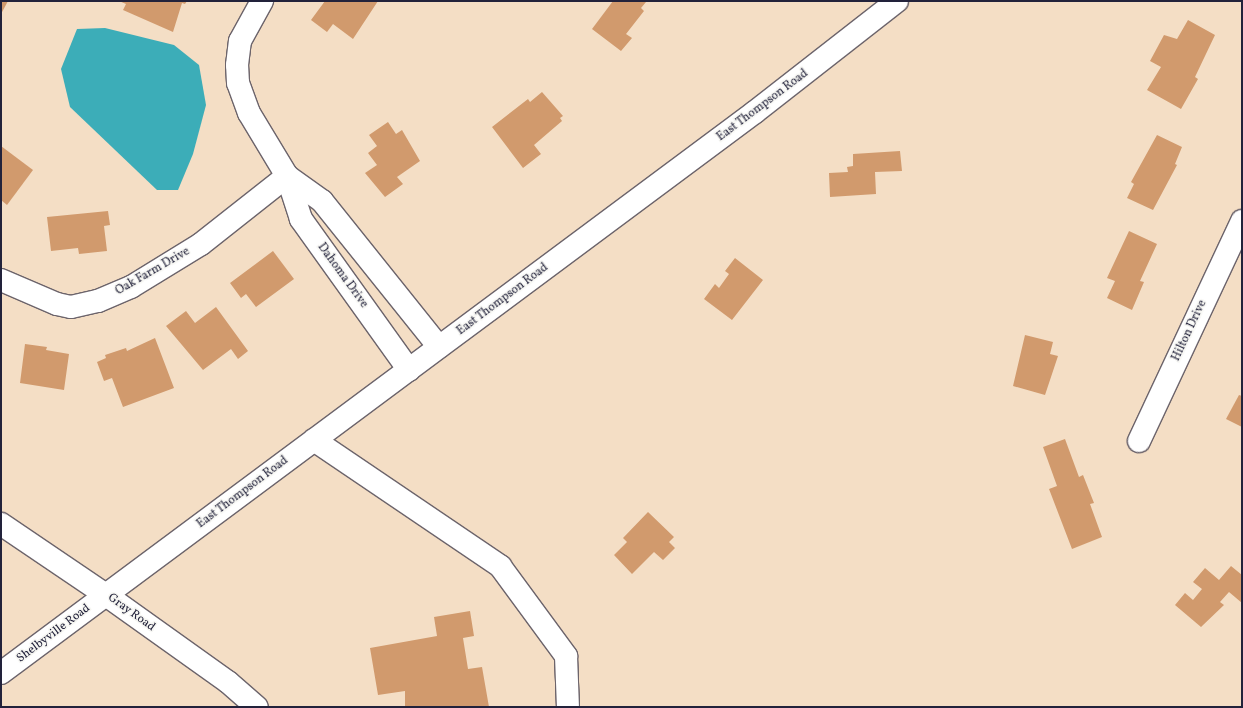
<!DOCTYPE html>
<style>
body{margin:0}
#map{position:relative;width:1243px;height:708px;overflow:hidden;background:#f4dec5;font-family:Vollkorn,serif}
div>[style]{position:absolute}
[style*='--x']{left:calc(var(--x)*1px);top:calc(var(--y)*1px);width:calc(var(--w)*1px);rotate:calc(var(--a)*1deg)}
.water>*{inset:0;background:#3cadb8}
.building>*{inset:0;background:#d19a6d}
.roads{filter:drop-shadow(1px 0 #6c646b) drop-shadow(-1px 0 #6c646b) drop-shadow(0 1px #6c646b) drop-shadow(0 -1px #6c646b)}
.minor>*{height:22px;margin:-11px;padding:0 11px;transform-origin:11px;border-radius:11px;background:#fff}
.major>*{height:22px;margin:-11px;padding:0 11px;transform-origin:11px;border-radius:11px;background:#fff}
span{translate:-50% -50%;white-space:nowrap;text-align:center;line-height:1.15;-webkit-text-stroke:3px #f6f6f2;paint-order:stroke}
.street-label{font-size:12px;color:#22223b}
.frame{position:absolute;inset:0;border:2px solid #22223b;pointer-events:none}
</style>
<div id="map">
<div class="water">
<div style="clip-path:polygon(105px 28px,174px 45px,199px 65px,206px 105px,193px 154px,178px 190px,157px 190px,70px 107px,61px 69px,77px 29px)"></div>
</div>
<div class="building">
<div style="clip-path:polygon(1px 1px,8px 1px,1px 14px)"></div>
<div style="clip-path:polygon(119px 1px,187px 1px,185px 4px,182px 3px,173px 32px,123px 10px,126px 4px)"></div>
<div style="clip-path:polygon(325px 1px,378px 1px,353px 39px,333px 24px,327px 32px,311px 20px)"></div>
<div style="clip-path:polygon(613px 1px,646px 2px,641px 8px,644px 11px,626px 34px,632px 38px,621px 51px,592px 29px)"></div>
<div style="clip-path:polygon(1188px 20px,1215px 35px,1195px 77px,1198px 79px,1181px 109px,1147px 90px,1161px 67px,1150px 61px,1164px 35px,1177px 39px)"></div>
<div style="clip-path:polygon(542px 92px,563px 116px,560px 118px,562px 121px,534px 145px,541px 154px,523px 168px,492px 127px,528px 99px,530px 102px)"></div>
<div style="clip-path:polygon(388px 122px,396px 134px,402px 130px,420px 161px,397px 177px,403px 184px,385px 197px,365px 173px,377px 165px,368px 153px,377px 146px,369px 135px)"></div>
<div style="clip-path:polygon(1157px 135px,1182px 147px,1175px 164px,1177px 165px,1153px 210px,1127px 198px,1134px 184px,1131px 182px)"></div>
<div style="clip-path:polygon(1px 146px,33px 170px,7px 205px,1px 200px)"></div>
<div style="clip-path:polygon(900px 151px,902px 171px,875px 172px,876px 194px,830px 197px,829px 173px,848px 172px,847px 167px,853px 166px,853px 154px)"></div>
<div style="clip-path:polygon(108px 211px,110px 225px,104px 226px,107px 251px,79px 254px,78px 248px,51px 251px,47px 217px)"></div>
<div style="clip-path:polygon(1129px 231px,1157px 244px,1140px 281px,1144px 282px,1132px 310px,1107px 298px,1115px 281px,1107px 278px)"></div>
<div style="clip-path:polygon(273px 251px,294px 279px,256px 307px,246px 294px,241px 298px,230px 283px)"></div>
<div style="clip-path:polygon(735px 258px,763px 280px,732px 320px,704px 299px,715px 284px,719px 288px,729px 274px,725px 271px)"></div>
<div style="clip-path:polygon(216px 307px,248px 351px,238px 359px,231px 349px,203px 370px,166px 326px,186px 311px,195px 323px)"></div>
<div style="clip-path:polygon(1025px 335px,1053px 342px,1050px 354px,1058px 356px,1045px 395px,1013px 386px)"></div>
<div style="clip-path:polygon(155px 338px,174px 388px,123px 407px,112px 378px,104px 381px,97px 362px,106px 358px,105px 355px,126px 348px,127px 351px)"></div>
<div style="clip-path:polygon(25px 344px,47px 347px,46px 350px,69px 354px,64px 390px,20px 383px)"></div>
<div style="clip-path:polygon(1239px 395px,1242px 396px,1242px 427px,1226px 419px)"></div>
<div style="clip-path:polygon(1065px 439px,1079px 477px,1083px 475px,1094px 503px,1090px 504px,1102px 537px,1072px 549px,1049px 489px,1057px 486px,1043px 447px)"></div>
<div style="clip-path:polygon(648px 512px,674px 537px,669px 542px,675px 548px,663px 560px,654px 552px,632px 574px,614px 555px,627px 542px,623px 538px)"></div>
<div style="clip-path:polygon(1231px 566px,1242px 575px,1242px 603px,1229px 592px,1220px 602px,1224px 605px,1201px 627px,1175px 605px,1185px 593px,1193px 600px,1202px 589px,1193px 582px,1205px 568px,1219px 580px)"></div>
<div style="clip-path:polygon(470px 611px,474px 636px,463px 638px,468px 669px,482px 667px,489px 707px,405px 707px,405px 691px,378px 695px,370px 648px,437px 636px,434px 617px)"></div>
</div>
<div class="roads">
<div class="minor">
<div style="--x:1;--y:280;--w:61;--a:23.2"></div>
<div style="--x:57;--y:304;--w:14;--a:12"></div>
<div style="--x:71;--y:307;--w:28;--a:-13"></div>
<div style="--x:98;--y:301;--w:36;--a:-23"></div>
<div style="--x:131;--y:287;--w:82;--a:-31.6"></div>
<div style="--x:201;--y:244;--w:110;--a:-38.3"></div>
<div style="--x:287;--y:176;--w:74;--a:-121.1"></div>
<div style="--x:249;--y:113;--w:32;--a:-110"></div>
<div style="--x:238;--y:83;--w:18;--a:-93"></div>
<div style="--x:237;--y:65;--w:24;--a:-83"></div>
<div style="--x:240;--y:41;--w:46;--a:-61.2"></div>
<div style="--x:409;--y:370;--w:186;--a:-125.6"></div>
<div style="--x:301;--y:219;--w:45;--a:-108"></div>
<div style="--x:287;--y:176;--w:43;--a:35.5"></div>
<div style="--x:322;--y:201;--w:187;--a:51.3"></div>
<div style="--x:314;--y:440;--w:225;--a:34.1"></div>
<div style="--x:500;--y:566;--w:112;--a:53.7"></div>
<div style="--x:566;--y:656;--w:51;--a:87.8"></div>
<div style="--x:1139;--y:441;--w:243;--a:-64.9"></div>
<div style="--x:1;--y:524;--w:127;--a:34.1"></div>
</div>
<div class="major">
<div style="--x:106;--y:595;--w:150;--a:35.5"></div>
<div style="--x:228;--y:682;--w:38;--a:41"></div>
<div style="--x:1;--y:673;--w:940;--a:-36.65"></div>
<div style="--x:755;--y:112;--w:180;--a:-38"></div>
</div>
</div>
<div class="street-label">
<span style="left:763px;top:106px;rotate:-37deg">East Thompson Road</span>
<span style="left:153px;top:272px;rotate:-30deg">Oak Farm Drive</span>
<span style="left:342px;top:276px;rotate:54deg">Dahoma Drive</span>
<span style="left:503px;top:300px;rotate:-37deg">East Thompson Road</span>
<span style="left:1190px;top:331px;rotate:-65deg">Hilton Drive</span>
<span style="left:243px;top:493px;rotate:-37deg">East Thompson Road</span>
<span style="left:131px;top:613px;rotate:36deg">Gray Road</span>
<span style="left:54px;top:634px;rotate:-37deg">Shelbyville Road</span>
</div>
<div class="frame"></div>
</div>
